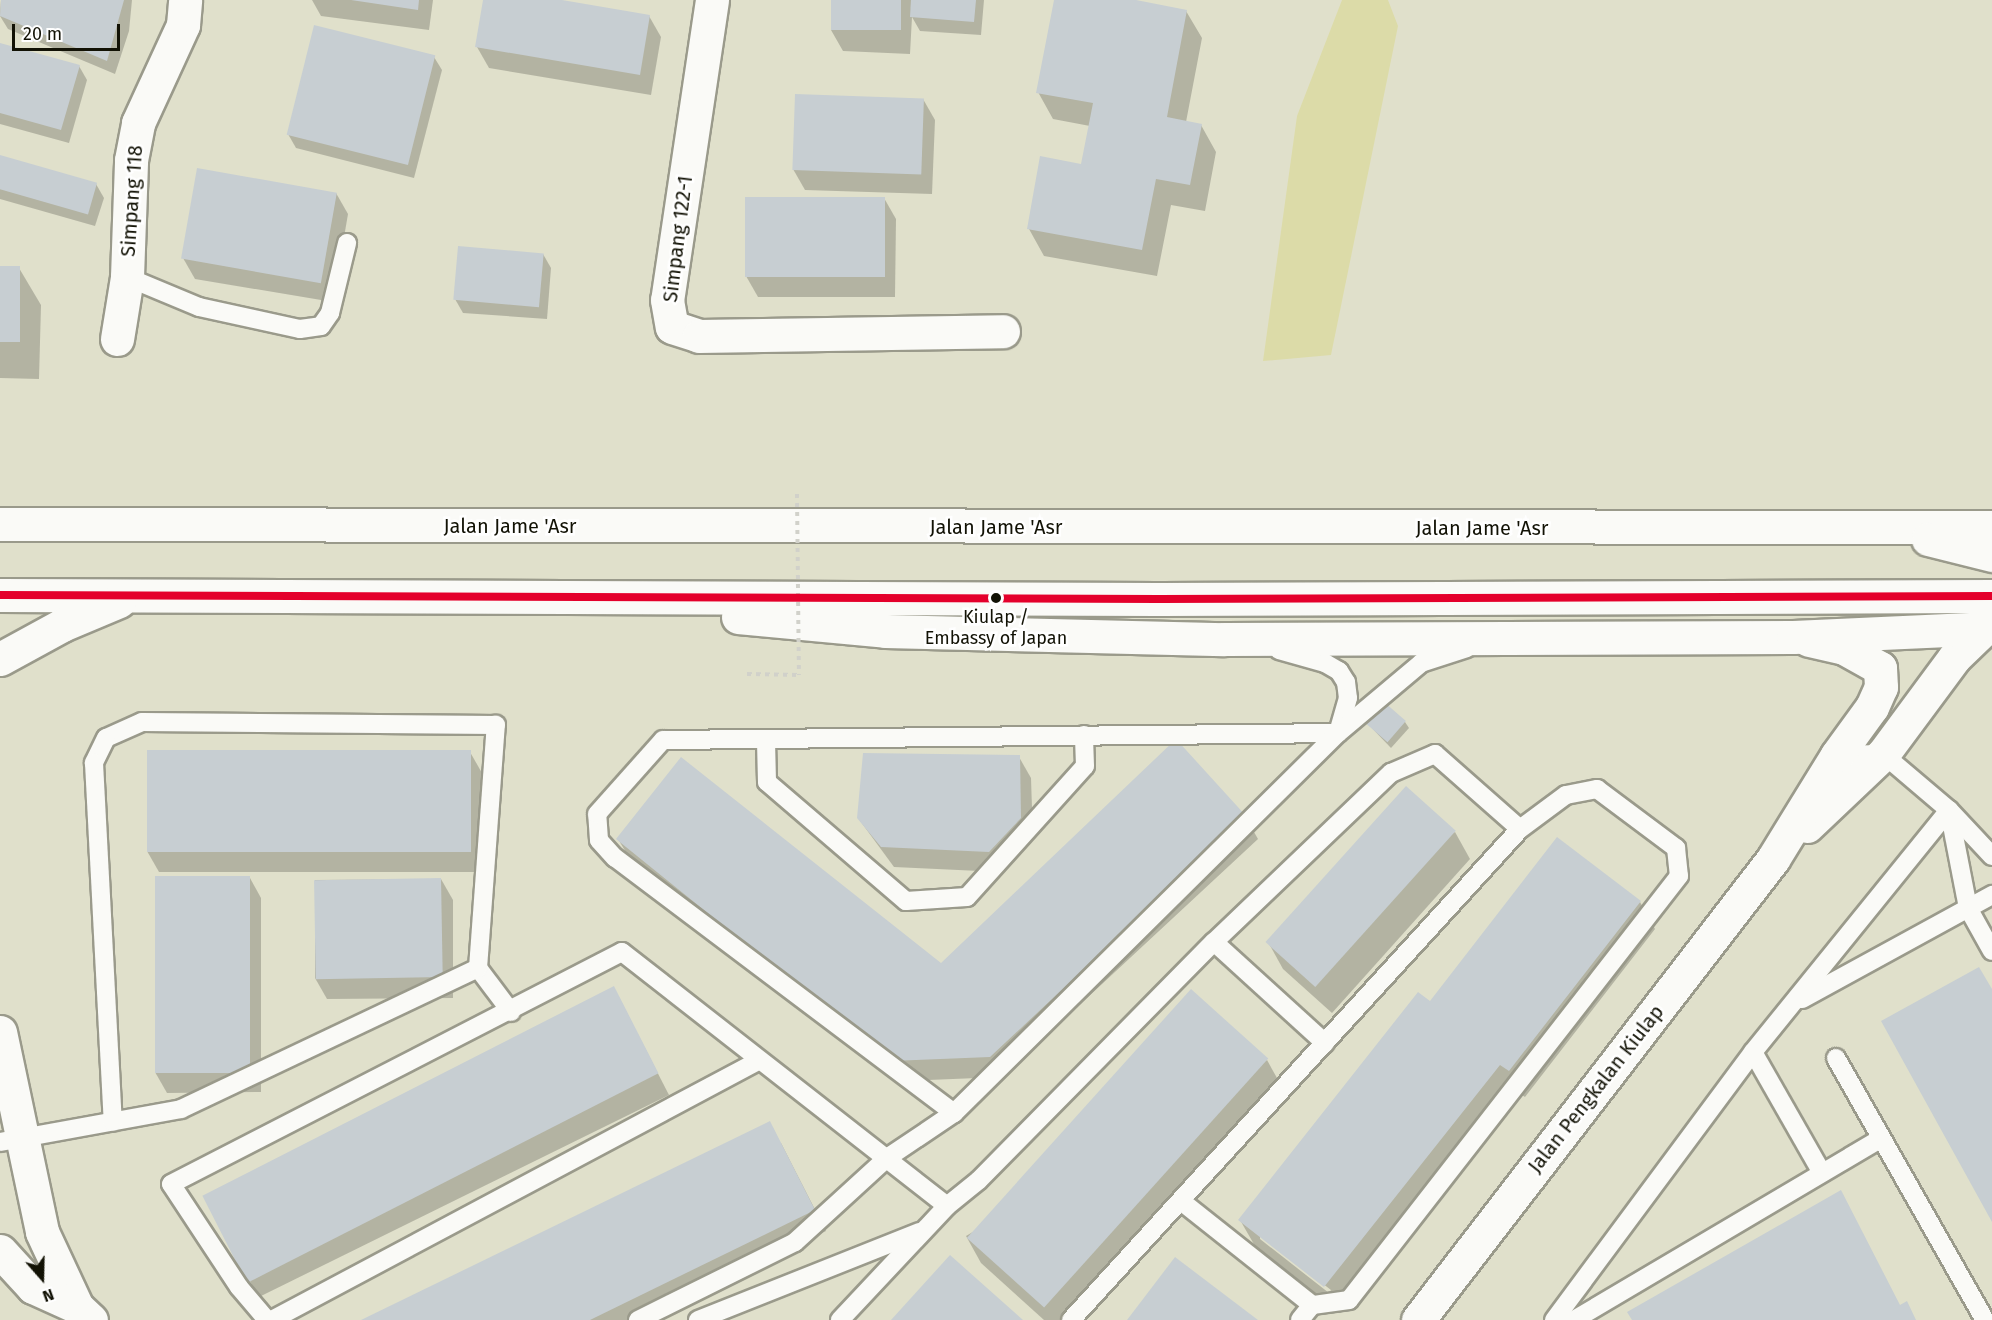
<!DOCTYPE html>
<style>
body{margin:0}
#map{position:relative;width:1992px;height:1320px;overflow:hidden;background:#e0e0cb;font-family:"Fira Sans",sans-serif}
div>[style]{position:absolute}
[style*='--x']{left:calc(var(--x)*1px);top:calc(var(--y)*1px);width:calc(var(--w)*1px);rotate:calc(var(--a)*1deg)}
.green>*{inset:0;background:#dcdba8}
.shadow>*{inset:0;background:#0003}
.building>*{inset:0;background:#c7ced2;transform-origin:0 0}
.path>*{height:4px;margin-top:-2px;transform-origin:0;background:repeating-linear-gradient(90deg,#d1d1ca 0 4.5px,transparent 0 9px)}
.roads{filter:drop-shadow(2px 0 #9a9a8b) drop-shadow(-2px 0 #9a9a8b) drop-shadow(0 2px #9a9a8b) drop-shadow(0 -2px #9a9a8b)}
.lane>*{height:18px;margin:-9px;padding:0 9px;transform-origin:9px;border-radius:9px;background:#fafaf7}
.street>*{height:33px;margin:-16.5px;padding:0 16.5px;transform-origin:16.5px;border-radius:16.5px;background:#fafaf7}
.primary>*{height:33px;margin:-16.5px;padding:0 16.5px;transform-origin:16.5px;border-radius:16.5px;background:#fafaf7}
.path-bridge>*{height:4px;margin-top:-2px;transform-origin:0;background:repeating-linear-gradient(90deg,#d1d1ca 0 4.5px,transparent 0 9px)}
.bus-1>*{height:8px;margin:-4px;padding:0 4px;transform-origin:4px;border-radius:4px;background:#e4002b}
.dots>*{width:16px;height:16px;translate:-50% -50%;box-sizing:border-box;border:3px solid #fff;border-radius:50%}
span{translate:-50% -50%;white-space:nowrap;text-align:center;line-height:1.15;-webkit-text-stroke:5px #fff;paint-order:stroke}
.bus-label{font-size:18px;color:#121205}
.street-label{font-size:20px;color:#121205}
.north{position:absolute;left:12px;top:1248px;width:60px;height:60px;-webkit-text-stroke:4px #fff;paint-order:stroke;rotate:160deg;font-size:16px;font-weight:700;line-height:24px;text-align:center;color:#121205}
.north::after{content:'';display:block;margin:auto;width:21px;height:27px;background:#121205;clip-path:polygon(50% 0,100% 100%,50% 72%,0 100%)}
.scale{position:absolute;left:12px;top:24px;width:108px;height:27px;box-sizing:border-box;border:3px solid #121205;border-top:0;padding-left:8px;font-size:18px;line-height:21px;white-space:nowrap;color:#121205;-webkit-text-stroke:4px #fff;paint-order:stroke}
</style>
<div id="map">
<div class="green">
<div style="clip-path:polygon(1342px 0,1388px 0,1398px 26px,1331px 355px,1263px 361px,1297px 116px)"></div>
</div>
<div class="shadow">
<div style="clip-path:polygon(1px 0,132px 0,129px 31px,115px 74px,8px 29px,0 16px)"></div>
<div style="clip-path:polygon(312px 0,433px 0,429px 30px,321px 16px)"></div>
<div style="clip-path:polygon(485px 0,553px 0,649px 16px,661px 37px,651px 95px,489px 68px,477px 47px)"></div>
<div style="clip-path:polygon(833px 0,984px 0,981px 35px,920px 31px,912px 17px,910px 54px,843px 51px,831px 30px)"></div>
<div style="clip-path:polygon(1056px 0,1127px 0,1186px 11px,1202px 38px,1186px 122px,1201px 125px,1216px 152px,1205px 211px,1171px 205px,1157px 276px,1044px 256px,1029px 229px,1082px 166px,1090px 126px,1053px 119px,1038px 92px)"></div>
<div style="clip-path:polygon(0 44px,79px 66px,87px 80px,69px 143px,0 124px)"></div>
<div style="clip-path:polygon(434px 57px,442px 70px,414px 178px,296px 148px,288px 134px)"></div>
<div style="clip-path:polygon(923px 99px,935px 120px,932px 194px,805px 190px,793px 169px)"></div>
<div style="clip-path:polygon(0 157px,96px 184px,104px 198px,95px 226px,0 199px)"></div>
<div style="clip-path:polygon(336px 193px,348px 214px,333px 302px,195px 279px,183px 258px)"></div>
<div style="clip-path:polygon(884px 198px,896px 219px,895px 297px,758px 297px,746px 276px)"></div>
<div style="clip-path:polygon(543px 254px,551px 268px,547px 319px,463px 313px,455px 299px)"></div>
<div style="clip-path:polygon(0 267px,19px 268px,41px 305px,39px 379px,0 378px)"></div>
<div style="clip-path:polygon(1405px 722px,1409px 728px,1391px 748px,1367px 723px)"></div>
<div style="clip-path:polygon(470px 752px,482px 773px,481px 872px,159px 872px,147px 851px)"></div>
<div style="clip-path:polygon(1019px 757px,1031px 778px,1033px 839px,1001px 872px,894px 867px,858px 818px)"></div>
<div style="clip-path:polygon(1246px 818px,1258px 839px,1002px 1077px,904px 1081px,630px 859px,618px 839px,942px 965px)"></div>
<div style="clip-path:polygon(1455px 832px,1470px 859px,1332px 1013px,1283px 969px,1268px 942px)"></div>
<div style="clip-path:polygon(250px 878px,261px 898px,261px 1092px,167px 1093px,155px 1072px)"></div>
<div style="clip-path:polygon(441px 879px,453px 900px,453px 998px,327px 999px,315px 978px,315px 880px)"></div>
<div style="clip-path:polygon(evenodd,1640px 902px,1655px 929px,1525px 1097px,1516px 1091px,1340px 1313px,1255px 1246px,1240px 1220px,1430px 1003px,1640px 902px,1260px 1235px,1331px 1290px,1329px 1293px,1260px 1239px,1260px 1235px)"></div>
<div style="clip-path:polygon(614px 988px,669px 1095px,259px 1297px,247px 1276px)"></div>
<div style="clip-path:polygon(1267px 1060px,1282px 1087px,1068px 1320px,1044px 1320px,981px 1263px,966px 1236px)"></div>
<div style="clip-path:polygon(781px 1143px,826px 1231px,644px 1320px,364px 1320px)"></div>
</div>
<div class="building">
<div style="clip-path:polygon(1px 0,124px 0,107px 61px,0 16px)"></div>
<div style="clip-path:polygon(351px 0,419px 0,418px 10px)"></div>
<div style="clip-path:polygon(483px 0,562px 0,650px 15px,640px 75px,475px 47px)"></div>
<div style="left:831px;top:0;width:70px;height:30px"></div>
<div style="clip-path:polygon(911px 0,976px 0,974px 22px,910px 17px)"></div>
<div style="clip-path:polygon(1054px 0,1136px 0,1187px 10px,1167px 117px,1202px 124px,1190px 185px,1156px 179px,1142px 250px,1027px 229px,1040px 156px,1081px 164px,1093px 103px,1036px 93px)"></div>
<div style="left:314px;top:25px;width:125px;height:113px;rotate:14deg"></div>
<div style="clip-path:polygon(0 43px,80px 65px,61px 130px,0 113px)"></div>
<div style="left:795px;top:94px;width:129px;height:76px;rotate:2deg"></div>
<div style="left:0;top:155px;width:101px;height:33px;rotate:16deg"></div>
<div style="left:197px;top:168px;width:142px;height:92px;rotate:10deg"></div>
<div style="left:745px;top:197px;width:140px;height:80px"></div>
<div style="left:458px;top:246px;width:86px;height:54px;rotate:5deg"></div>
<div style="left:0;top:266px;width:20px;height:76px"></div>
<div style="left:1384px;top:702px;width:29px;height:28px;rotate:41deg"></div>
<div style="clip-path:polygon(1176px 739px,1247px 817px,990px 1057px,891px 1061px,616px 839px,681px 757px,941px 963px)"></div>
<div style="left:147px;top:750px;width:324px;height:102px"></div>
<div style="clip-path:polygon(863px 753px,1020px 755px,1021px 818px,989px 852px,881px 847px,857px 818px)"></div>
<div style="left:1406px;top:786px;width:67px;height:210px;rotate:42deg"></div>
<div style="clip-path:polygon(1557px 837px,1641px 901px,1509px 1071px,1500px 1065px,1324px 1287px,1238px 1220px,1418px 992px,1430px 1001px)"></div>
<div style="left:155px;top:876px;width:95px;height:197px"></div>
<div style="left:441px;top:878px;width:99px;height:127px;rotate:89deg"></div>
<div style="clip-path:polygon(1979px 967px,1992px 989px,1992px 1222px,1881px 1021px)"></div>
<div style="left:614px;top:986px;width:98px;height:462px;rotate:63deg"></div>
<div style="left:1191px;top:989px;width:104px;height:335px;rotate:42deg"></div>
<div style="clip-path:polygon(770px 1121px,815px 1210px,590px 1320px,361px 1320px)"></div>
<div style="clip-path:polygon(1841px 1190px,1900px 1305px,1907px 1301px,1916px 1320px,1632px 1320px,1627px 1312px)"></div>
<div style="clip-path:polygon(950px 1255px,1023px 1320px,891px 1320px)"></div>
<div style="clip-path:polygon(1175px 1257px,1258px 1320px,1127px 1320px)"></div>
</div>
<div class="path">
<div style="--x:747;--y:674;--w:52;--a:1.1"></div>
</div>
<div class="roads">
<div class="lane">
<div style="--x:127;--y:277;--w:78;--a:22.6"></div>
<div style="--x:199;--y:307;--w:103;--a:12.3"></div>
<div style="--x:300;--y:329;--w:21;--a:-8"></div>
<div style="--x:321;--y:326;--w:16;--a:-55"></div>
<div style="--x:330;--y:313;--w:72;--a:-76.3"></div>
<div style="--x:1279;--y:650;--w:48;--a:15.8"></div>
<div style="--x:1325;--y:663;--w:16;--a:30"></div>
<div style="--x:1339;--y:671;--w:13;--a:58"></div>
<div style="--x:1346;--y:682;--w:16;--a:83"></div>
<div style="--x:1348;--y:698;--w:36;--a:106"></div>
<div style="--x:766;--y:741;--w:41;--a:88.6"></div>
<div style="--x:767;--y:782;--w:183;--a:40.6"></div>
<div style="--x:906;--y:901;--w:61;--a:-3.8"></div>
<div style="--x:967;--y:897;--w:176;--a:-48"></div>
<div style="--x:1085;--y:766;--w:31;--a:-92"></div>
<div style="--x:1837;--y:755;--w:46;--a:-1.2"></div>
<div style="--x:1883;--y:754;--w:87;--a:40.3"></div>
<div style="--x:1949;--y:810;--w:63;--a:46.9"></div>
<div style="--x:1949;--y:810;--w:100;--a:79"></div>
<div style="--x:1968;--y:908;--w:49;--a:60.8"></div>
<div style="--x:1214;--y:942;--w:150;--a:42.3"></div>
<div style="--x:478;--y:968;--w:55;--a:53.1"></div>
<div style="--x:1802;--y:999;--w:217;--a:-28.7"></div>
<div style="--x:1753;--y:1052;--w:139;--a:60.3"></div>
<div style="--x:1836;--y:1058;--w:301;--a:60.4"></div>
<div style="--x:954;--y:1113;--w:424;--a:-143"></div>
<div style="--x:615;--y:858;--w:24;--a:-132"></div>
<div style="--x:599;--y:840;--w:26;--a:-94"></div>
<div style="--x:597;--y:814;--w:99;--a:-48.3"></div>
<div style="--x:663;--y:740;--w:675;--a:-0.59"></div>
<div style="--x:0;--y:1142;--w:184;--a:-10.3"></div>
<div style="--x:181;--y:1109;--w:329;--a:-25.4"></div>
<div style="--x:478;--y:968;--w:244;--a:-85.8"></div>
<div style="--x:496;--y:725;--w:354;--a:-179.5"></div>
<div style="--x:142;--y:722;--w:39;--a:156"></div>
<div style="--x:106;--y:738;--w:28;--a:116"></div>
<div style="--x:94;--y:763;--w:359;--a:87"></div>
<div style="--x:1181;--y:1201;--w:167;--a:38.4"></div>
<div style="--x:267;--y:1320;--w:43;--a:-130.3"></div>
<div style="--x:239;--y:1287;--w:123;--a:-123.4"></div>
<div style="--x:171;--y:1184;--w:507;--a:-27.22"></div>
<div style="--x:622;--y:952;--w:412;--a:38"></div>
<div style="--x:272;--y:1320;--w:551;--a:-28.05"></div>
<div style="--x:638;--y:1320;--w:175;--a:-26.4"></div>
<div style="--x:795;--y:1242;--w:125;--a:-42.4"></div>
<div style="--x:887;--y:1158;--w:81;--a:-33.9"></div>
<div style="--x:954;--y:1113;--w:540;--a:-44.7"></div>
<div style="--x:1338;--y:733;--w:109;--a:-40.1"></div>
<div style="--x:1421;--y:663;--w:48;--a:-18.1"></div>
<div style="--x:698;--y:1320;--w:238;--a:-21.7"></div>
<div style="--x:840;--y:1320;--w:156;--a:-46.8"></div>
<div style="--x:947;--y:1206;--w:41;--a:-39.1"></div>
<div style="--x:979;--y:1180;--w:334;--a:-45.4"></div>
<div style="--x:1214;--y:942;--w:245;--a:-43.7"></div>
<div style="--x:1391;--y:773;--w:48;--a:-23.4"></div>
<div style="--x:1435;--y:754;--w:113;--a:41.4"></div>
<div style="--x:1071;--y:1320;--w:665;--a:-47.56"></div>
<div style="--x:1520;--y:829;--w:57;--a:-36.5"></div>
<div style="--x:1566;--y:795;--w:32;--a:-11"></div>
<div style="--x:1597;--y:789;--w:99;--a:36.8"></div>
<div style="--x:1676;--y:848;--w:28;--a:84"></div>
<div style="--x:1679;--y:876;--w:537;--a:127.89"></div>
<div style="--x:1349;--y:1300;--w:37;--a:172"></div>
<div style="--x:1312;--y:1305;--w:19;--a:129"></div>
<div style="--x:1554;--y:1320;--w:334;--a:-53.4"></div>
<div style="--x:1753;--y:1052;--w:311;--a:-51"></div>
<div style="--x:1574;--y:1320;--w:356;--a:-30.6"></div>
</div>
<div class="street">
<div style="--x:712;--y:0;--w:303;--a:98.5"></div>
<div style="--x:667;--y:300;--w:27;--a:80"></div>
<div style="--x:672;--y:327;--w:28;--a:18"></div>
<div style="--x:699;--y:336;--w:304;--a:-0.9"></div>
<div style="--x:117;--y:339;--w:63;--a:-80.8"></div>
<div style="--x:127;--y:277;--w:117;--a:-88"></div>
<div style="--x:131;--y:160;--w:38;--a:-79"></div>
<div style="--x:138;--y:123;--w:108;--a:-65.3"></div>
<div style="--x:183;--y:25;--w:25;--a:-85"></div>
<div style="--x:1807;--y:826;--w:105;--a:-43.5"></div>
<div style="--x:1883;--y:754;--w:119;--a:-53.5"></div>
<div style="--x:1954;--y:658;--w:43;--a:-44.1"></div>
<div style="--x:0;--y:1032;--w:204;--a:78.1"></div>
<div style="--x:42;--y:1232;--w:83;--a:65"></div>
<div style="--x:77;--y:1307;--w:19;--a:43"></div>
<div style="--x:0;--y:1251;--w:49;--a:47.5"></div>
<div style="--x:33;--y:1287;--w:48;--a:24.4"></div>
<div style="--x:1418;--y:1320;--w:582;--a:-52.4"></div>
<div style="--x:1773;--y:859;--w:122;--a:-58.4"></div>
<div style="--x:1837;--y:755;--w:59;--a:-53.9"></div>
<div style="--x:1872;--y:707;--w:22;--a:-66"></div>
<div style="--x:1881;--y:687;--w:19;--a:-93"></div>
<div style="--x:1880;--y:668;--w:41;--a:-150.9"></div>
<div style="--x:1844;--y:648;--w:37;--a:-167"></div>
</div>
<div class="primary">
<div style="--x:0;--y:524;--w:1992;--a:0.09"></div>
<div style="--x:1928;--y:539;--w:66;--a:14"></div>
<div style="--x:0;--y:595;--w:1159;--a:0.2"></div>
<div style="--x:1159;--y:599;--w:833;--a:-0.21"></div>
<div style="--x:738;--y:617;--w:148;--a:5.4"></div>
<div style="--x:885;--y:631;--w:339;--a:1.4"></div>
<div style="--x:1224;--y:639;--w:569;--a:-0.2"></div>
<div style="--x:1793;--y:637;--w:199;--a:-2.6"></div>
<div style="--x:0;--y:659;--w:71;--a:-28.7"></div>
<div style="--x:62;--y:625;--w:62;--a:-22.8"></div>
</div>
</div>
<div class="path-bridge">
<div style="--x:797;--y:494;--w:181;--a:89.4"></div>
</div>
<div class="bus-1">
<div style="--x:0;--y:595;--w:1159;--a:0.2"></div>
<div style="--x:1159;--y:599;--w:833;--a:-0.21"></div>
</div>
<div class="dots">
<div style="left:996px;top:598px;background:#121205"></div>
</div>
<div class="bus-label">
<span style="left:996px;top:628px">Kiulap /<br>Embassy of Japan</span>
</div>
<div class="street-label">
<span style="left:132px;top:201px;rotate:-86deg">Simpang 118</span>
<span style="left:678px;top:239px;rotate:-83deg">Simpang 122-1</span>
<span style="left:510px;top:526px">Jalan Jame 'Asr</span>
<span style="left:996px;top:527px">Jalan Jame 'Asr</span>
<span style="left:1482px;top:528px">Jalan Jame 'Asr</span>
<span style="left:1596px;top:1089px;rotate:-52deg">Jalan Pengkalan Kiulap</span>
</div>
<div class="north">N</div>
<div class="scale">20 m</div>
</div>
